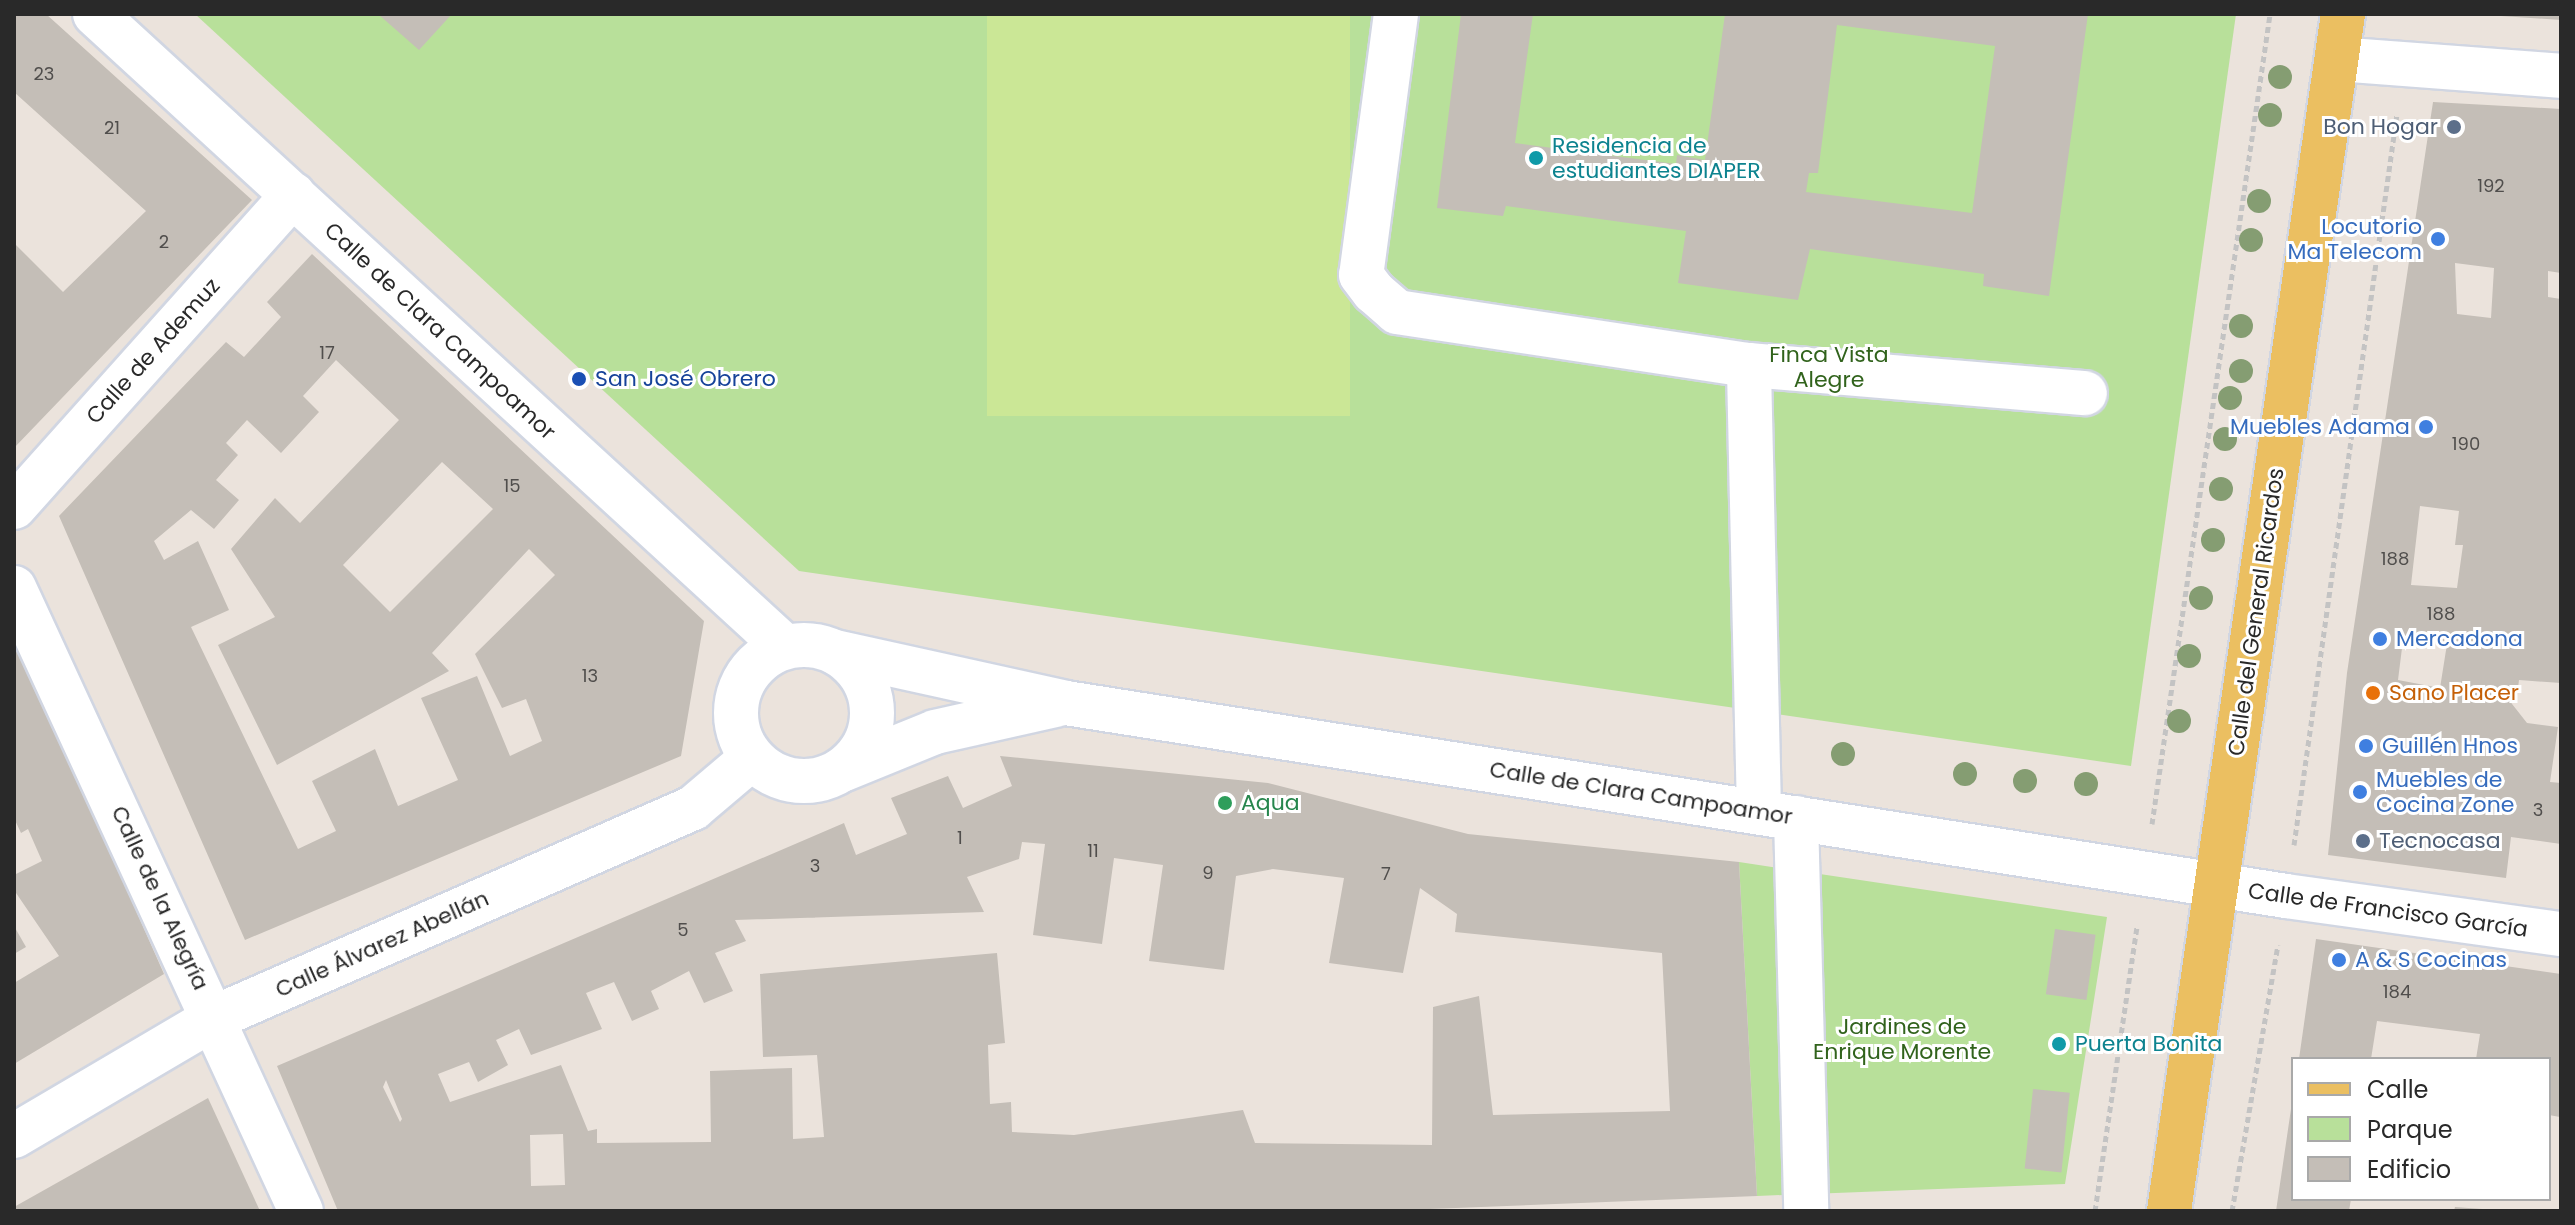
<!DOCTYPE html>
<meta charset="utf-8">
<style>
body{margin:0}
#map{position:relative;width:2575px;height:1225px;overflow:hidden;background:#ebe3dc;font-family:Poppins,sans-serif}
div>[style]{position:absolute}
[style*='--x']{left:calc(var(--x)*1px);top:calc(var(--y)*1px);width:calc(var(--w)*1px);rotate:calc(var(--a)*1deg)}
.green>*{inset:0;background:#b8e09a}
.pitch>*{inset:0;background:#cbe796;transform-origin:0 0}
.building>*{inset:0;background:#c4beb7;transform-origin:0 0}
.path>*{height:5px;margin-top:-2.5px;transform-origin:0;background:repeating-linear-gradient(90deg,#c3c3c3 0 6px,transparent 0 10px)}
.roads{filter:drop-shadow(2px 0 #d1d6e2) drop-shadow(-2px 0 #d1d6e2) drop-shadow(0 2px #d1d6e2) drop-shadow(0 -2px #d1d6e2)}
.minor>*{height:44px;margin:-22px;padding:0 22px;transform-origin:22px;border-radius:22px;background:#fff}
.minor>.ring{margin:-22px;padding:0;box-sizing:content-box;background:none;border:44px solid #fff;border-radius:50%}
.major>*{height:44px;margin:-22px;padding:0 22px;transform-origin:22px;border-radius:22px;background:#ebbf61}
.trees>*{width:24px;height:24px;margin:-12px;border-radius:50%;background:#859d72}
.dots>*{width:22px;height:22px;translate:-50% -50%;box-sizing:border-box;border:4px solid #fff;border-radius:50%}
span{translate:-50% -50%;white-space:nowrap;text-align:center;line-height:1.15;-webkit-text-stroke:6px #fff;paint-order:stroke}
.number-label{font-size:18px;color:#504e4c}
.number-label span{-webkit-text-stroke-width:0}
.service-label{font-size:22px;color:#4e5e75}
.right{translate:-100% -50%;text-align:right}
.left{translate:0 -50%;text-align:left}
.culture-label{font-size:22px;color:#0d838f}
.shop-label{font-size:22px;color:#366cbe}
.street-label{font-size:22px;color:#292929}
.park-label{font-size:22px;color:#31631c}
.transit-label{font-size:22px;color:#164399}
.food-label{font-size:22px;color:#c56008}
.leisure-label{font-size:22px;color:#27864d}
.frame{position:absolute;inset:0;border:16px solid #292929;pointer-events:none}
.legend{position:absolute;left:2291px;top:1057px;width:260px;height:144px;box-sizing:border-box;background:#fff;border:2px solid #a9a9a9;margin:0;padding:10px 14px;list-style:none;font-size:24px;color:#292929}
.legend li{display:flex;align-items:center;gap:16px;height:40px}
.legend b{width:40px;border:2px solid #a9a9a9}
</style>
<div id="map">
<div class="green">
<div style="clip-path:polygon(195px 14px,2236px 14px,2131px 766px,799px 571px)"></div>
<div style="clip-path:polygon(1739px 862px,2107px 917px,2065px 1184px,1757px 1196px)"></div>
</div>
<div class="pitch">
<div style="left:987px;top:14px;width:363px;height:402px"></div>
</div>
<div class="building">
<div style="clip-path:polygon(14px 14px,46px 14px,252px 200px,14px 448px,14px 243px,63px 292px,146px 211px,14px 92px)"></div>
<div style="clip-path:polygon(378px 14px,452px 14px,419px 50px)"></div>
<div style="clip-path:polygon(evenodd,1461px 14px,1533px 14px,1515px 143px,1676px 164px,1677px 155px,1705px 160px,1725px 14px,2088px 14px,2049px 296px,1983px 286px,1984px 274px,1810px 249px,1798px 300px,1678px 283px,1686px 231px,1506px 206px,1503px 216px,1437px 208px,1461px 14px,1837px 25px,1995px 46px,1972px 213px,1806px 192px,1809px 173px,1818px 173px,1837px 25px)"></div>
<div style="clip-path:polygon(2501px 14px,2561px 14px,2561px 20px,2501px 16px)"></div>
<div style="clip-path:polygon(evenodd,2433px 102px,2561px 109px,2561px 273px,2548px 271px,2548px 297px,2561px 299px,2561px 683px,2519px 680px,2517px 696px,2505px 695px,2527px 723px,2558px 727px,2550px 782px,2561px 783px,2561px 844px,2511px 837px,2506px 878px,2328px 855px,2347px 673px,2433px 102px,2455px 263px,2494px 268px,2491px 318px,2457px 314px,2455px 263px,2433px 102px,2420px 506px,2459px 511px,2455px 545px,2463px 545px,2457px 588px,2411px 585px,2420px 506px,2433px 102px,2403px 640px,2447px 644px,2440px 688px,2398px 680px,2403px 640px)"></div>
<div style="clip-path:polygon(evenodd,312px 254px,704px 621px,681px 756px,245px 940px,59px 516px,226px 342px,244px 357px,281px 317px,267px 302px,312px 254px,336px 360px,399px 420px,300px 523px,275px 498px,231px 549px,275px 617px,218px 645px,277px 765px,449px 671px,432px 653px,529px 549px,555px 575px,475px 654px,502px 708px,526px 699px,542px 741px,510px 756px,477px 676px,421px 698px,458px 780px,398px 806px,375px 749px,312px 781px,336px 831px,298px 849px,191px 627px,229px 610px,198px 541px,164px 560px,154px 541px,191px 510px,214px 529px,239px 500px,216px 480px,238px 455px,226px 443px,247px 420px,281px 453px,319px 412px,303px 396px,336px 360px,312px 254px,442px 462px,493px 509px,390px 612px,343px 565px,442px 462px)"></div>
<div style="clip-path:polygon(14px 634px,164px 974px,14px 1064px,14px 983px,59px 956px,14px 890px,14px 875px,42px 861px,28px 829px,21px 833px,14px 818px)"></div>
<div style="clip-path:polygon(evenodd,1000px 756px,1268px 783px,1468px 834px,1739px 862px,1757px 1196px,1379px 1211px,338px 1211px,277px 1066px,844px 823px,856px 855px,907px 834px,891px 798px,948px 776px,963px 808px,1012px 786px,1000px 756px,1022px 842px,1045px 844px,1033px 935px,1102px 944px,1114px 858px,1163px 865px,1149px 961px,1224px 970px,1236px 876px,1273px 869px,1344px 878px,1329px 963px,1403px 973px,1420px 888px,1457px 914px,1455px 932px,1662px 953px,1670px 1111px,1493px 1115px,1479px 996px,1433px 1007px,1432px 1145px,1255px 1143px,1243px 1110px,1074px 1135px,1012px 1132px,1011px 1102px,990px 1104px,988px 1045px,1005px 1043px,997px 953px,760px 974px,763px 1057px,817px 1055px,824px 1137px,793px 1139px,792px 1068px,710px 1071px,711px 1142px,597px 1143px,597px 1129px,588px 1131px,561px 1065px,450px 1102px,438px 1074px,469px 1062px,478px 1082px,508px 1065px,496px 1040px,519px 1029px,531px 1055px,602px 1029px,586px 993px,614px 982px,632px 1021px,659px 1009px,651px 991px,689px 971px,704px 1003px,733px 991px,715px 953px,746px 941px,735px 920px,984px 912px,967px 877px,1019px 859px,1022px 842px,1000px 756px,386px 1080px,402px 1119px,400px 1122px,383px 1087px,386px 1080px,1000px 756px,563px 1134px,565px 1185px,531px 1186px,530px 1135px,563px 1134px)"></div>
<div style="clip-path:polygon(14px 926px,26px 947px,14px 954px)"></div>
<div style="left:2055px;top:929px;width:41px;height:66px;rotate:8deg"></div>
<div style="clip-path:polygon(2316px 939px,2561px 974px,2560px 1117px,2549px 1115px,2549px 1059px,2476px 1059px,2480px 1034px,2377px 1021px,2371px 1059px,2299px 1059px)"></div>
<div style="left:2033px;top:1089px;width:37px;height:80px;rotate:6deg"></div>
<div style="clip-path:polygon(208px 1098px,260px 1211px,14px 1211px,14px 1207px)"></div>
<div style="clip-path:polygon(2291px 1109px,2293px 1199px,2351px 1199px,2349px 1211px,2276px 1211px)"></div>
<div style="clip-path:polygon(2455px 1207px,2482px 1209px,2482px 1211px,2454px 1211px)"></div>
</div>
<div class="path">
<div style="--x:2152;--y:824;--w:819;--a:-81.71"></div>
<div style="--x:2294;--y:845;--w:738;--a:-81.98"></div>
<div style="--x:2095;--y:1211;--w:289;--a:-81.6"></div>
<div style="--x:2232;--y:1211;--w:270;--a:-80.2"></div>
</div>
<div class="roads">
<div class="minor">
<div style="--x:95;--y:14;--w:936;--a:42.53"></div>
<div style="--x:1396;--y:14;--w:263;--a:97.6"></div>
<div style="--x:1361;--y:275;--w:21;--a:53"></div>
<div style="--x:1374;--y:292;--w:30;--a:41"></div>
<div style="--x:1397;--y:312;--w:356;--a:8.6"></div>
<div style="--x:2337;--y:59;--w:225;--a:4.3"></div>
<div style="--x:14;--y:507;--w:419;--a:-48.2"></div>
<div style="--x:14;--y:588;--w:686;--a:65.27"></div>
<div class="ring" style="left:736px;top:645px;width:92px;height:92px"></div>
<div style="--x:835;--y:652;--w:237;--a:12.4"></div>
<div style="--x:1066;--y:703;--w:1235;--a:8.99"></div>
<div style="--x:2286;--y:896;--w:278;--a:7.9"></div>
<div style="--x:844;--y:769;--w:98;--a:-22.1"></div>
<div style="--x:935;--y:732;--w:124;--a:-12.6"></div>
<div style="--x:1759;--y:811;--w:446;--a:-91.3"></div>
<div style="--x:1749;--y:365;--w:337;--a:4.8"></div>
<div style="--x:1796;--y:818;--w:393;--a:88.5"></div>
<div style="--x:14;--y:1136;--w:234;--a:-30.5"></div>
<div style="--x:216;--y:1017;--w:521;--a:-23.66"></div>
<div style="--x:693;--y:808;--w:77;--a:-40.3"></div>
</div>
<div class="major">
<div style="--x:2169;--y:1211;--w:1210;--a:-81.73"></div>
</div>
</div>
<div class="trees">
<div style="left:2280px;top:77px"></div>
<div style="left:2270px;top:115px"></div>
<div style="left:2259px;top:201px"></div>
<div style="left:2251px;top:240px"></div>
<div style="left:2241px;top:326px"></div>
<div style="left:2241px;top:371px"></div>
<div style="left:2230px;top:398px"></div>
<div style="left:2225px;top:439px"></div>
<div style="left:2221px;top:489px"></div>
<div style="left:2213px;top:540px"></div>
<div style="left:2201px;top:598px"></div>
<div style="left:2189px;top:656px"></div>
<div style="left:2179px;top:721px"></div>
<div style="left:1843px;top:754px"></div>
<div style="left:1965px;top:774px"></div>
<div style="left:2025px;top:781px"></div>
<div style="left:2086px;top:784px"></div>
</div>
<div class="dots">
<div style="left:2454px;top:127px;background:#5c6f8a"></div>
<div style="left:1536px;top:158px;background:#0f9aa8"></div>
<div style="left:2438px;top:239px;background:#3f7fe0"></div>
<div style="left:579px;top:379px;background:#1a4fb4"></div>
<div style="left:2426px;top:427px;background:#3f7fe0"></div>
<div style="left:2380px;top:639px;background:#3f7fe0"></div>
<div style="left:2373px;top:693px;background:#e8710a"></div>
<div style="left:2366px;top:746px;background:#3f7fe0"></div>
<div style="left:2360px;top:792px;background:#3f7fe0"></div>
<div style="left:1225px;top:803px;background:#2e9e5b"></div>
<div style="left:2363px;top:841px;background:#5c6f8a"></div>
<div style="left:2339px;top:960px;background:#3f7fe0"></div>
<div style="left:2059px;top:1044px;background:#0f9aa8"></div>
</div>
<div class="number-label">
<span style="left:44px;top:74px">23</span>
<span style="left:112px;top:128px">21</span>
<span style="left:2491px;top:186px">192</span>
<span style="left:164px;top:242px">2</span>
<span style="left:327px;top:353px">17</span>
<span style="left:2466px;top:444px">190</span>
<span style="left:512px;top:486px">15</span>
<span style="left:2395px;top:559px">188</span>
<span style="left:2441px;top:614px">188</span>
<span style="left:590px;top:676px">13</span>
<span style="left:2538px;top:810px">3</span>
<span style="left:960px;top:838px">1</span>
<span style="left:1093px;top:851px">11</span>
<span style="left:815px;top:866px">3</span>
<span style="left:1208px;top:873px">9</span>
<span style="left:1386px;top:874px">7</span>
<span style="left:683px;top:930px">5</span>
<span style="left:2397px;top:992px">184</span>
</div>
<div class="service-label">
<span class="right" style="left:2438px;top:127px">Bon Hogar</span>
<span class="left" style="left:2379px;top:841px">Tecnocasa</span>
</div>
<div class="culture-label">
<span class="left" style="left:1552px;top:158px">Residencia de<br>estudiantes DIAPER</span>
<span class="left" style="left:2075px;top:1044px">Puerta Bonita</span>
</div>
<div class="shop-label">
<span class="right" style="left:2422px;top:239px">Locutorio<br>Ma Telecom</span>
<span class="right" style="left:2410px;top:427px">Muebles Adama</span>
<span class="left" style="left:2396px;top:639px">Mercadona</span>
<span class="left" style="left:2382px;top:746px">Guillén Hnos</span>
<span class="left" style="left:2376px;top:792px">Muebles de<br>Cocina Zone</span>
<span class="left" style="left:2355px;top:960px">A &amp; S Cocinas</span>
</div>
<div class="street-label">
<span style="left:440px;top:331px;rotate:43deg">Calle de Clara Campoamor</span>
<span style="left:153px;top:351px;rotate:-48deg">Calle de Ademuz</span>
<span style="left:2256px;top:612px;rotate:-82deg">Calle del General Ricardos</span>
<span style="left:1641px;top:793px;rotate:9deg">Calle de Clara Campoamor</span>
<span style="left:160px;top:898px;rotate:65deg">Calle de la Alegría</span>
<span style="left:2388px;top:910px;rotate:8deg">Calle de Francisco García</span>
<span style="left:382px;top:944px;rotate:-24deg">Calle Álvarez Abellán</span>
</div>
<div class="park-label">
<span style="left:1829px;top:367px">Finca Vista<br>Alegre</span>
<span style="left:1902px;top:1039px">Jardines de<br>Enrique Morente</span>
</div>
<div class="transit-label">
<span class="left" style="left:595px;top:379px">San José Obrero</span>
</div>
<div class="food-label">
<span class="left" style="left:2389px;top:693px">Sano Placer</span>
</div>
<div class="leisure-label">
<span class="left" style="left:1241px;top:803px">Aqua</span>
</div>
<div class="frame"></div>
<ul class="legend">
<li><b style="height:10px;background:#ebbf61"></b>Calle</li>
<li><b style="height:22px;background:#b8e09a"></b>Parque</li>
<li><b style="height:22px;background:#c4beb7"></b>Edificio</li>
</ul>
</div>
